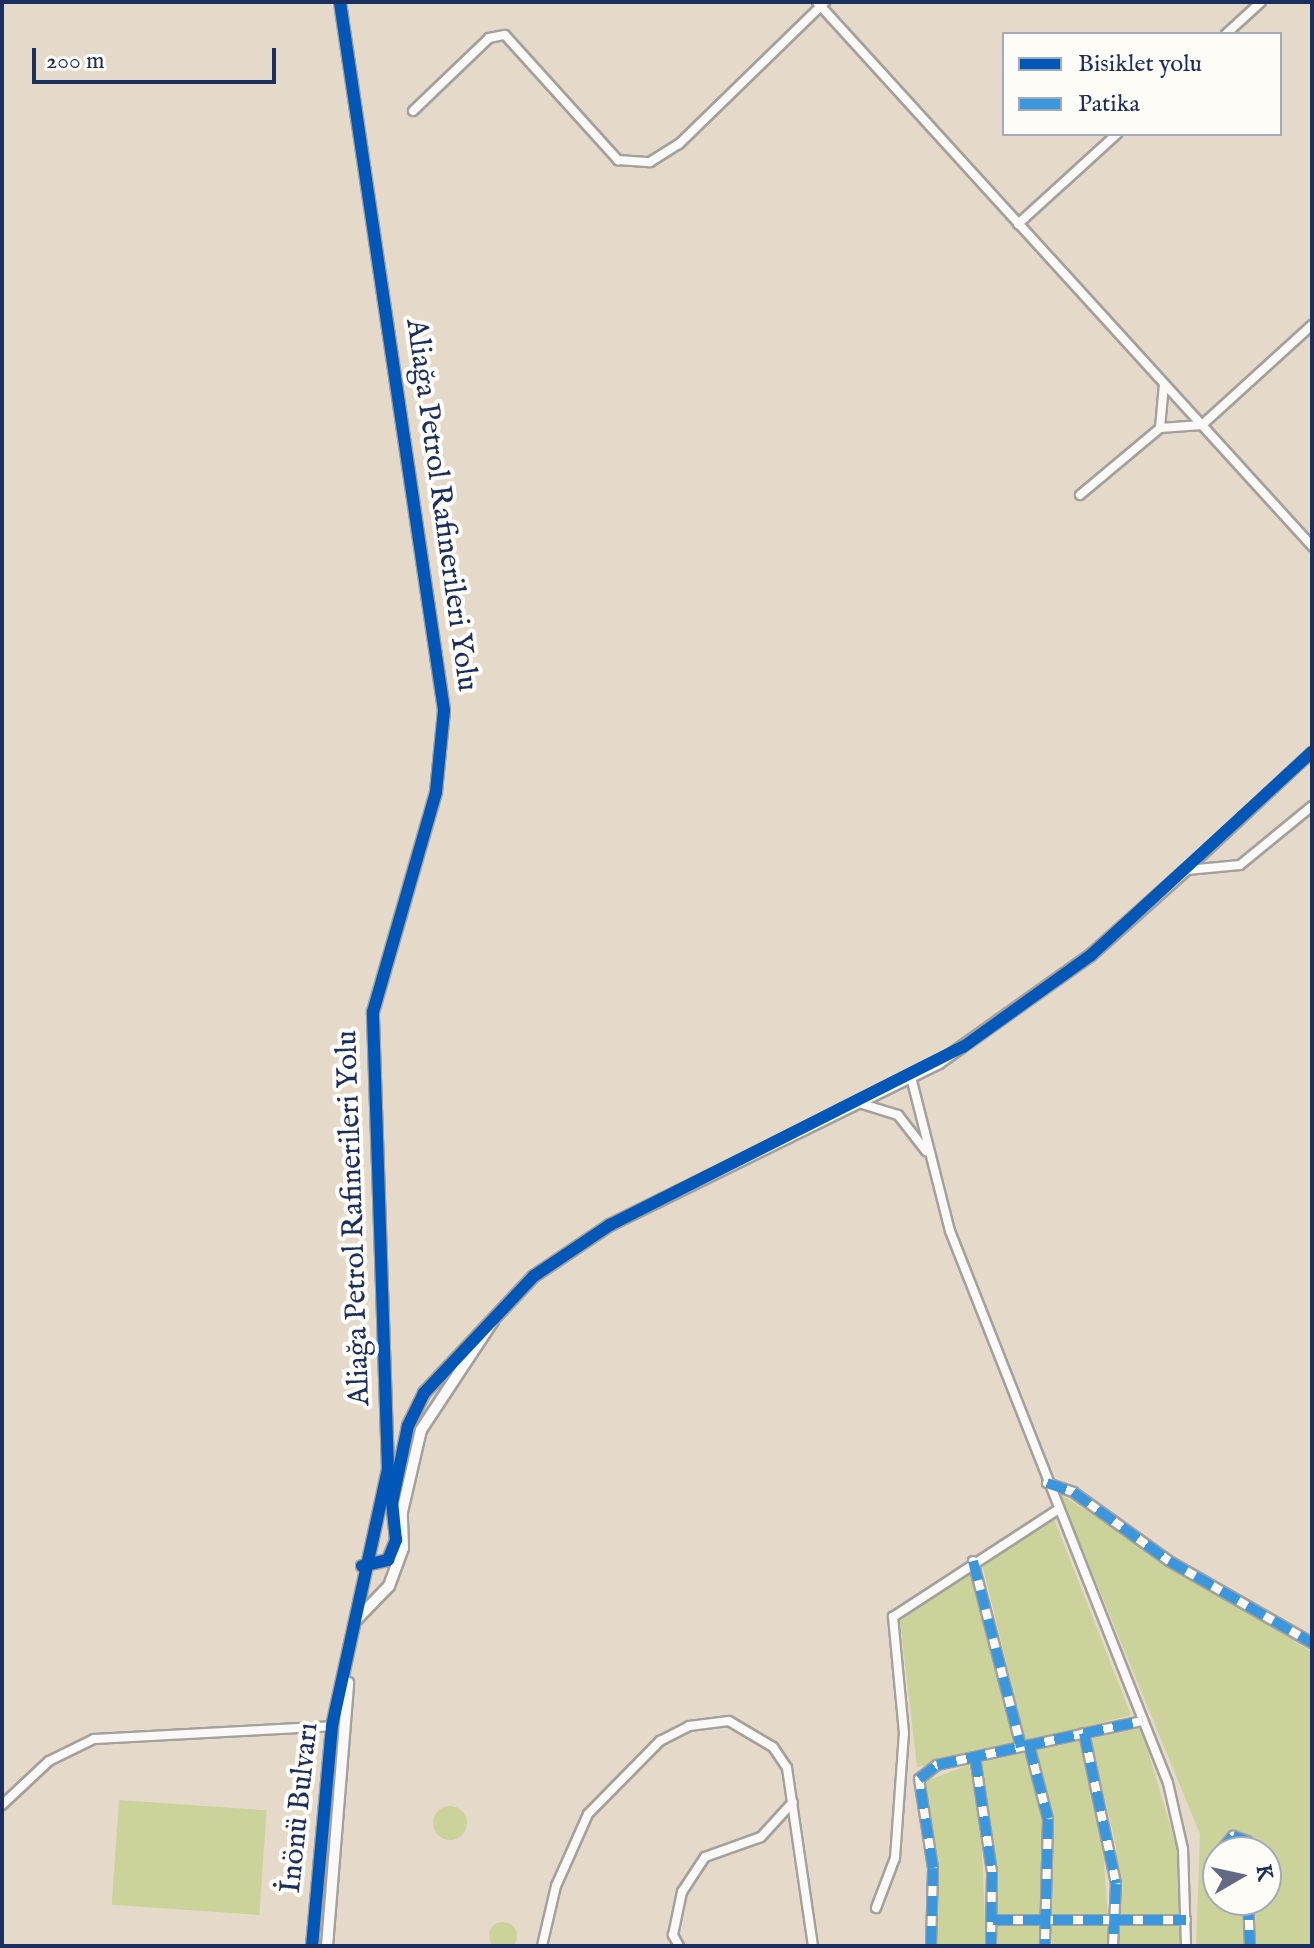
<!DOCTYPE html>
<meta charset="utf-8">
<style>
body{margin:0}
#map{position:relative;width:1314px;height:1948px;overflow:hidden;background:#e5dac9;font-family:"IM FELL English",serif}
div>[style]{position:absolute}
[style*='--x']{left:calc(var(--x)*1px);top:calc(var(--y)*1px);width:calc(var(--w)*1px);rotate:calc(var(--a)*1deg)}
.green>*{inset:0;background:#cbd39a;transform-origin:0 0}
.round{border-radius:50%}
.roads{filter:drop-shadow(2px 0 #a4a09c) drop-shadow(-2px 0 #a4a09c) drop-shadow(0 2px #a4a09c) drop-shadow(0 -2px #a4a09c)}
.minor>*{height:8px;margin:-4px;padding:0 4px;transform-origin:4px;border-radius:4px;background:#fbf9f7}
.tertiary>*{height:10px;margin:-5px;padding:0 5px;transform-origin:5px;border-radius:5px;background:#fbf9f7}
.quiet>*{height:10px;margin-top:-5px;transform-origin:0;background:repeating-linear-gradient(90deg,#3a97de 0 20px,transparent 0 30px)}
.cycleway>*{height:12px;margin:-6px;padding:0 6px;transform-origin:6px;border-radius:6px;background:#0057b8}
span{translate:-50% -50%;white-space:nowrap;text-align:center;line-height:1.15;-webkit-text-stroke:8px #fdfcf7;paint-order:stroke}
.street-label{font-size:30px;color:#1b2f5e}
.frame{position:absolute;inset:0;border:4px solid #1b2f5e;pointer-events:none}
.legend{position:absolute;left:1002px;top:32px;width:280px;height:104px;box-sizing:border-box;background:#fdfcf7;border:2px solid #a3aaba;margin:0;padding:10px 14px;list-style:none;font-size:24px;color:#1b2f5e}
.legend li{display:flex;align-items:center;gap:16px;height:40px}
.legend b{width:40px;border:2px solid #a3aaba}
.north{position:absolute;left:1202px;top:1836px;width:80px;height:80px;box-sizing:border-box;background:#fdfcf7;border:2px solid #a3aaba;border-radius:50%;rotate:81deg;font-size:22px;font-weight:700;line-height:32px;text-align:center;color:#1b2f5e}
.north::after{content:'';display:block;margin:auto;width:28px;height:36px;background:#626b83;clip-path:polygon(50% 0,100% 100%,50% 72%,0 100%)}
.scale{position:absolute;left:32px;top:48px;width:244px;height:36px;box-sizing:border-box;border:4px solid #1b2f5e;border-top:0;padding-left:10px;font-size:24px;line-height:28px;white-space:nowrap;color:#1b2f5e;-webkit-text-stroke:6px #fdfcf7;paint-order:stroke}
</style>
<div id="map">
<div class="green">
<div style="clip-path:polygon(evenodd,1060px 1494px,1312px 1652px,1312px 1946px,1196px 1946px,1200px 1834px,1060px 1494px,1218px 1852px,1266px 1852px,1266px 1900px,1218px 1900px,1218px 1852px)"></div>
<div style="clip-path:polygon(1054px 1519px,1131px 1715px,1026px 1742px,982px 1564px)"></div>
<div style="clip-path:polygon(970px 1569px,1015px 1744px,917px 1767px,900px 1621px)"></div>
<div style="clip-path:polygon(1141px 1728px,1178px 1852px,1181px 1946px,1119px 1946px,1116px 1846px,1091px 1739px)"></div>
<div style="clip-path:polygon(1082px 1741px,1101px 1819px,1110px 1946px,1052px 1946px,1053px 1820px,1035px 1750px)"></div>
<div style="clip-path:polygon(1026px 1752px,1043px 1817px,1040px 1946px,994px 1946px,995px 1856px,980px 1763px)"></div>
<div style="clip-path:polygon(969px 1765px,981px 1826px,986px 1946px,936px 1946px,938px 1880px,926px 1781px)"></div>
<div style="left:119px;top:1800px;width:148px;height:105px;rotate:4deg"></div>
<div class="round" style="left:433px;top:1806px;width:34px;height:34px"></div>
<div class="round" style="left:489px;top:1922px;width:28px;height:28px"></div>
</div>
<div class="roads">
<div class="minor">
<div style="--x:817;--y:2;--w:736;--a:47.7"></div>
<div style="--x:1226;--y:34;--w:47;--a:-42.4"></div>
<div style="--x:413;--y:111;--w:105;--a:-43.8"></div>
<div style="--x:489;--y:38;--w:16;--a:-11"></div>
<div style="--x:505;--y:35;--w:169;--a:47.9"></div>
<div style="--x:618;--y:160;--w:32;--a:4"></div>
<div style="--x:650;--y:162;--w:34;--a:-32"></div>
<div style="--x:679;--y:144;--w:204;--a:-44.2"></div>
<div style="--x:1018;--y:224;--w:134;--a:-42.3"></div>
<div style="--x:1160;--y:428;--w:44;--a:-84.8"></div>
<div style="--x:1080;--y:495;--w:104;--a:-39.9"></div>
<div style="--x:1160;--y:428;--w:42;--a:-4.1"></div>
<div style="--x:1202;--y:425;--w:149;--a:-42.3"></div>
<div style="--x:1186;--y:870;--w:173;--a:-43.1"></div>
<div style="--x:1187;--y:870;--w:53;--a:-5.4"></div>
<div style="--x:1240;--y:865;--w:93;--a:-39.3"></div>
<div style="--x:911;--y:1077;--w:159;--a:75.8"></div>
<div style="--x:950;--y:1231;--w:593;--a:68.45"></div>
<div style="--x:1168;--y:1783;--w:68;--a:77.2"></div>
<div style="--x:1183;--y:1849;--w:97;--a:88.2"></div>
<div style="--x:859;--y:1103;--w:41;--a:17.1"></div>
<div style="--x:898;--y:1115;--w:46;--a:52.1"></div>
<div style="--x:1047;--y:1483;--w:28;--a:19"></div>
<div style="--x:1073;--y:1492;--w:118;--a:35.7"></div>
<div style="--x:1169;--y:1561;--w:165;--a:29.8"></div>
<div style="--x:973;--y:1561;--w:192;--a:75.5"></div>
<div style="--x:1084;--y:1733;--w:154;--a:78"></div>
<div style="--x:1116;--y:1884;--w:62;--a:92.8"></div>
<div style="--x:1029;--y:1745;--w:76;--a:75.6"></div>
<div style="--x:1048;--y:1819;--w:127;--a:91.4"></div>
<div style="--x:975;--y:1757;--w:116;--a:81.6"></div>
<div style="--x:992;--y:1872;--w:74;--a:90.8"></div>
<div style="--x:2;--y:1805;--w:64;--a:-43.1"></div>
<div style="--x:49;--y:1761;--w:50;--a:-26.1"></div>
<div style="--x:94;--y:1739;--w:238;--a:-3.1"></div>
<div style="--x:1220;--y:1852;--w:21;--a:-51"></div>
<div style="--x:1233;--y:1836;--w:15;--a:20"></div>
<div style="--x:1247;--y:1841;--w:12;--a:70"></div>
<div style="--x:1248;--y:1900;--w:46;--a:87.5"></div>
<div style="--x:876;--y:1908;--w:53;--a:-69.2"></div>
<div style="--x:895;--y:1858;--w:125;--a:-85.9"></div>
<div style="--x:904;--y:1733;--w:117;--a:-95.4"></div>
<div style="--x:893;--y:1617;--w:196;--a:-33.1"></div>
<div style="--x:993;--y:1920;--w:193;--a:0"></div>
<div style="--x:542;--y:1946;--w:62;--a:-76.9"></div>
<div style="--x:556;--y:1886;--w:79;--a:-66"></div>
<div style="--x:588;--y:1814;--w:103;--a:-45.4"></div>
<div style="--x:660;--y:1741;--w:33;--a:-27"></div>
<div style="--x:689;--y:1726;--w:40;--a:-7.1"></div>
<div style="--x:729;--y:1721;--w:51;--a:30.6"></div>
<div style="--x:773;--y:1747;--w:25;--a:56"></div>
<div style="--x:787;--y:1768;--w:180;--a:81.7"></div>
<div style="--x:679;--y:1946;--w:13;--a:-119"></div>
<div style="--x:673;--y:1935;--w:44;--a:-78.2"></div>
<div style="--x:682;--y:1892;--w:42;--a:-56.7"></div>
<div style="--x:705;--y:1857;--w:59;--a:-19.7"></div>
<div style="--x:761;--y:1837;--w:47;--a:-47.6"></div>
<div style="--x:931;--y:1946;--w:78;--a:-88.5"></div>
<div style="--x:933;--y:1868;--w:90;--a:-98.9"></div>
<div style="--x:919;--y:1779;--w:23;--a:-38"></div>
<div style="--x:937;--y:1765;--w:210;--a:-12.1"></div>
</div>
<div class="tertiary">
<div style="--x:362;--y:1566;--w:27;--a:-13"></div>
<div style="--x:388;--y:1560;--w:22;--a:-68"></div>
<div style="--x:396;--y:1540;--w:37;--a:-96"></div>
<div style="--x:392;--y:1503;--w:79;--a:-78.3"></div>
<div style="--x:408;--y:1426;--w:37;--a:-64"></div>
<div style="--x:424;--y:1393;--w:161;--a:-46.8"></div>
<div style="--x:534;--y:1276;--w:92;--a:-33.9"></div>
<div style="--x:610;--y:1225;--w:367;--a:-26.2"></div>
<div style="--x:939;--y:1063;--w:186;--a:-35.4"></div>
<div style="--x:1091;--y:955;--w:127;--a:-41.8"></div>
<div style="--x:356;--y:1620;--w:47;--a:-45.9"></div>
<div style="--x:389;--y:1586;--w:40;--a:-69.8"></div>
<div style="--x:403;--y:1548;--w:36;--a:-92"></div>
<div style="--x:402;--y:1512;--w:84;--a:-77"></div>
<div style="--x:421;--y:1430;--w:131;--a:-56.6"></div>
<div style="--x:312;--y:1946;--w:221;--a:-84.8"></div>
<div style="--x:332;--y:1726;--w:263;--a:-77.7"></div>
<div style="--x:388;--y:1469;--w:457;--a:-91.9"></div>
<div style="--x:373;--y:1012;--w:229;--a:-74"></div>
<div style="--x:436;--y:792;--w:82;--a:-84.4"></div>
<div style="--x:444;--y:710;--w:716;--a:-98.36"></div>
<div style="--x:327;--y:1946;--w:264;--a:-85.4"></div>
</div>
</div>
<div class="quiet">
<div style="--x:1047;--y:1483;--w:28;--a:19"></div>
<div style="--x:1073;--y:1492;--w:118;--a:35.7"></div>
<div style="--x:1169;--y:1561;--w:165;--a:29.8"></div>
<div style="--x:973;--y:1561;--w:192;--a:75.5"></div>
<div style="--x:1084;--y:1733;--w:154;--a:78"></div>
<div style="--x:1116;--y:1884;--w:62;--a:92.8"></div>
<div style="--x:1029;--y:1745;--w:76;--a:75.6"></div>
<div style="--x:1048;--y:1819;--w:127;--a:91.4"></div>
<div style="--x:975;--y:1757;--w:116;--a:81.6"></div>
<div style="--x:992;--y:1872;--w:74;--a:90.8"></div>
<div style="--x:1220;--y:1852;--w:21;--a:-51"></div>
<div style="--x:1233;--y:1836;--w:15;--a:20"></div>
<div style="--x:1247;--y:1841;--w:12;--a:70"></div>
<div style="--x:1248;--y:1900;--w:46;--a:87.5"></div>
<div style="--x:993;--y:1920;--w:193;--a:0"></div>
<div style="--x:931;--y:1946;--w:78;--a:-88.5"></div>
<div style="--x:933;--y:1868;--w:90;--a:-98.9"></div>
<div style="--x:919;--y:1779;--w:23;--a:-38"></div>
<div style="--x:937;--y:1765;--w:210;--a:-12.1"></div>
</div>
<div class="cycleway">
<div style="--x:362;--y:1566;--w:27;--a:-13"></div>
<div style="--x:388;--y:1560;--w:22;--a:-68"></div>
<div style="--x:396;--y:1540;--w:37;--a:-96"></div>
<div style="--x:392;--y:1503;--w:79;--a:-78.3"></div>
<div style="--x:408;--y:1426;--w:37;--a:-64"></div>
<div style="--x:424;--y:1393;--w:161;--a:-46.8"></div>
<div style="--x:534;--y:1276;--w:92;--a:-33.9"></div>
<div style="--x:610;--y:1225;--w:395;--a:-26.8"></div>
<div style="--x:963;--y:1047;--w:158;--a:-35.7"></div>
<div style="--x:1091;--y:955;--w:300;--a:-42.6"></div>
<div style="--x:312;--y:1946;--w:221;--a:-84.8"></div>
<div style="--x:332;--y:1726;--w:263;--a:-77.7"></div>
<div style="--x:388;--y:1469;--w:457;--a:-91.9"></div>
<div style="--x:373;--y:1012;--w:229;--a:-74"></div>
<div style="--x:436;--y:792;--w:82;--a:-84.4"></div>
<div style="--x:444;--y:710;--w:716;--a:-98.36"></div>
</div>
<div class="street-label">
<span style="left:441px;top:505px;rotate:82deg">Aliağa Petrol Rafinerileri Yolu</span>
<span style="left:354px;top:1218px;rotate:-92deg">Aliağa Petrol Rafinerileri Yolu</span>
<span style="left:300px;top:1808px;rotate:-84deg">İnönü Bulvarı</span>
</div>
<div class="frame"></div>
<ul class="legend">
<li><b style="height:10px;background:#0057b8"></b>Bisiklet yolu</li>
<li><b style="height:10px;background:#3a97de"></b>Patika</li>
</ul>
<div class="north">K</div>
<div class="scale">200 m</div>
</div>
